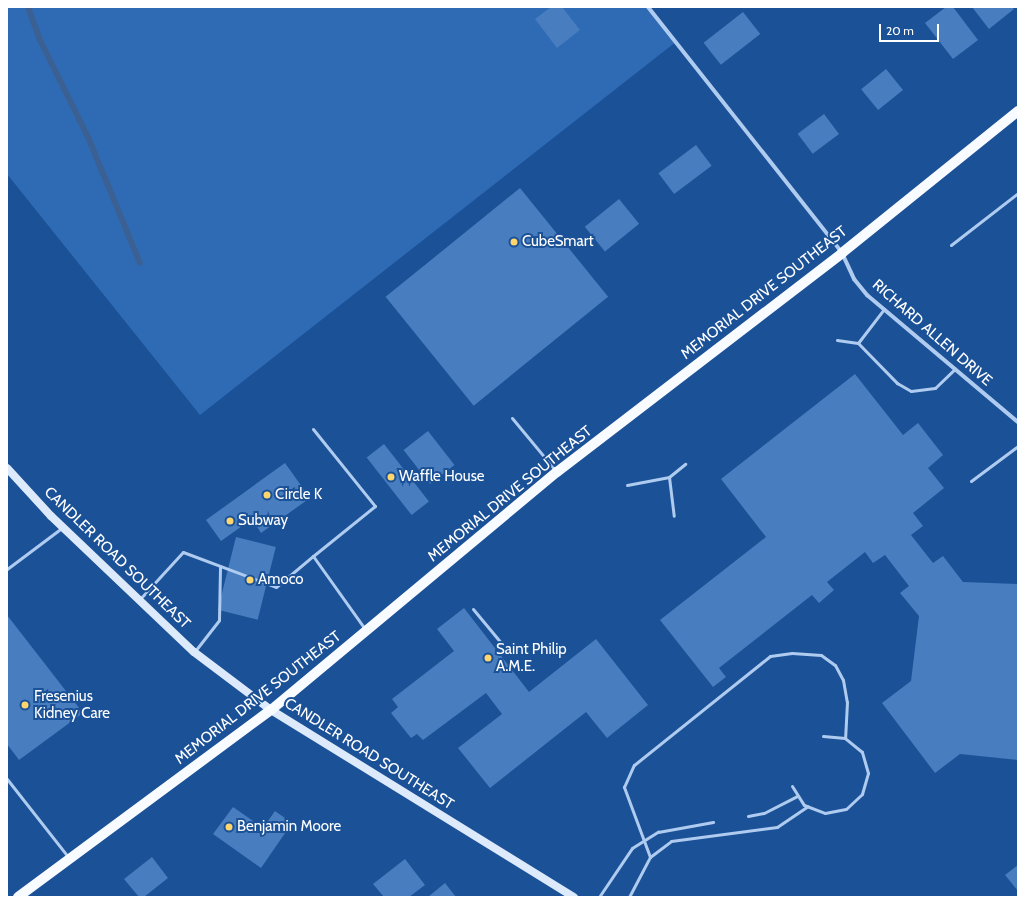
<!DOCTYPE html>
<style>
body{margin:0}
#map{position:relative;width:1025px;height:904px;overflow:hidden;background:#1b5197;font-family:Cabin,sans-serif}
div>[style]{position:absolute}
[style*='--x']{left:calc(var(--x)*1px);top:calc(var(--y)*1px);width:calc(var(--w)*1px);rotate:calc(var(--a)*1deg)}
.green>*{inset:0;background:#2f6bb4}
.stream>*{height:6px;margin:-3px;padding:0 3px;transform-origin:3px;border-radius:3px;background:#3b6194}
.building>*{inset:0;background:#487dbf;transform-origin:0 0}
.lane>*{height:3px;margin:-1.5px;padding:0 1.5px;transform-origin:1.5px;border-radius:1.5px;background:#afccf0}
.street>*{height:4px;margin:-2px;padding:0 2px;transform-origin:2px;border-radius:2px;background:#afccf0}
.secondary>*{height:8px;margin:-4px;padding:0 4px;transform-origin:4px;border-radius:4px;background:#ddeafb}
.primary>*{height:10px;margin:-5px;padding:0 5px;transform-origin:5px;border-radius:5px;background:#f8fbff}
.dots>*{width:11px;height:11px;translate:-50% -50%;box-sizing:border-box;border:2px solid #1b5197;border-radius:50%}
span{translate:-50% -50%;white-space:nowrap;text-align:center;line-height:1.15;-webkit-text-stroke:4px #1b5197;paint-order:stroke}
.poi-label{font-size:15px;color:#fff}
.left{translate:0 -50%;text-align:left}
.street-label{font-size:15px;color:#fff}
.frame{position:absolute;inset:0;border:8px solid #fff;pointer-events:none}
.scale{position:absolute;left:879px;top:24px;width:60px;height:18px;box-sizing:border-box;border:2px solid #fff;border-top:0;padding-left:5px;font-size:12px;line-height:14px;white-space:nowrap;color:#fff;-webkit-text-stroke:3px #1b5197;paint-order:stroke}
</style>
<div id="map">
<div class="green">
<div style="clip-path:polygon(7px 7px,650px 7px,677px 41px,200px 415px,7px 174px)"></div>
</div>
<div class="stream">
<div style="--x:28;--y:7;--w:35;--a:70"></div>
<div style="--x:40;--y:40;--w:108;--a:63.7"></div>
<div style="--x:88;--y:137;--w:136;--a:67.6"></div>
</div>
<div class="building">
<div style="clip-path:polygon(551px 7px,562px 7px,580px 30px,557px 48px,535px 19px)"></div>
<div style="clip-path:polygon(946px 7px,953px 7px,978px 40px,953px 59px,925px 23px)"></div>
<div style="clip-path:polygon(972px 7px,1012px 7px,1014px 9px,989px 29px)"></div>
<div style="left:743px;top:12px;width:28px;height:50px;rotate:52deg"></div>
<div style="left:886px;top:69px;width:27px;height:32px;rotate:51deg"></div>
<div style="left:824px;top:114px;width:25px;height:33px;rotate:53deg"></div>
<div style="left:696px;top:145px;width:26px;height:47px;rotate:53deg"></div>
<div style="left:520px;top:188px;width:140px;height:173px;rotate:51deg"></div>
<div style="left:619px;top:199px;width:32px;height:44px;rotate:51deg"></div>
<div style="clip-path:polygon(855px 374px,903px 435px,918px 423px,943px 455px,928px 468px,944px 488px,913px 513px,923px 526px,911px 535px,933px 563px,943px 556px,963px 582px,1018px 584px,1018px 760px,960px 754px,935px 773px,882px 703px,911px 681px,919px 616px,900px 593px,909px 586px,885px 555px,873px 563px,865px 552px,827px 582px,834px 590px,819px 603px,812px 595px,719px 668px,726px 677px,713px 687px,660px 620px,766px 537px,721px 479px)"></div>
<div style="left:428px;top:431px;width:43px;height:31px;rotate:52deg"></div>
<div style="left:384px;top:444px;width:73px;height:22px;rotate:52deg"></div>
<div style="clip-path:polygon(285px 463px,310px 498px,261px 533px,252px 519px,221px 541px,206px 520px)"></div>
<div style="left:236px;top:537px;width:41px;height:75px;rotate:14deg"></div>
<div style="clip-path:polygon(464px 608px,529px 692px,596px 639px,648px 705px,607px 738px,586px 712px,490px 788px,458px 748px,502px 714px,486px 693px,423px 740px,417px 734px,411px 738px,391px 713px,398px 707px,392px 699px,454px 651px,437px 629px)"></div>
<div style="clip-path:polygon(7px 615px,83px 713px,19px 760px,7px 744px)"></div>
<div style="clip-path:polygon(233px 807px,263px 828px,275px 811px,292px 823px,261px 868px,213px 834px)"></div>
<div style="clip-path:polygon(152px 857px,168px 878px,144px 897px,139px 897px,124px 879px)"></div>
<div style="clip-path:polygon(405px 859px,425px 885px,409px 897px,384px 897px,373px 884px)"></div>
<div style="clip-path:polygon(1018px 865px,1018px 891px,1005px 875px)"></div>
<div style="clip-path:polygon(445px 883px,456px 897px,428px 897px)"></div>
</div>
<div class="lane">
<div style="--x:951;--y:245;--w:85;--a:-37.8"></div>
<div style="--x:837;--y:340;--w:21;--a:8"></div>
<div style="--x:858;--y:343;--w:43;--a:-52.6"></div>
<div style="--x:858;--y:343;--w:56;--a:45.7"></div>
<div style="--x:897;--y:383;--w:16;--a:30"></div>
<div style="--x:911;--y:391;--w:24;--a:-7"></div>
<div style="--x:935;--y:388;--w:28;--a:-44"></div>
<div style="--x:512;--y:418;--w:69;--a:50.3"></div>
<div style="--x:313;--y:429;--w:99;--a:51.2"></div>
<div style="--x:375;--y:506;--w:80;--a:141.1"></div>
<div style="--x:313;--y:556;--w:90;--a:54.5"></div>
<div style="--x:669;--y:477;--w:39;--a:83"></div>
<div style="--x:971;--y:481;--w:59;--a:-36.7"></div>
<div style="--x:627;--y:485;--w:43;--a:-10.8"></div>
<div style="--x:669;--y:477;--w:21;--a:-39"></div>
<div style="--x:7;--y:569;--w:70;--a:-36.9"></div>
<div style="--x:139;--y:600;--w:65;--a:-47.5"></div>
<div style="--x:183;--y:552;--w:99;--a:20.6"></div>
<div style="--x:276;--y:587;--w:48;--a:-40"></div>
<div style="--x:473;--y:609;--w:53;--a:50.3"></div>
<div style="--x:195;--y:651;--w:39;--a:-52"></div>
<div style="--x:219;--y:620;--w:54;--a:-88.9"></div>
<div style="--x:7;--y:779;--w:100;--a:51.9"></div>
<div style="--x:792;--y:786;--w:22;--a:58"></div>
<div style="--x:804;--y:805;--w:22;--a:21"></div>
<div style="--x:825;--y:813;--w:21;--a:-11"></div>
<div style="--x:846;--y:809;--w:22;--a:-43"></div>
<div style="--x:862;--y:794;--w:22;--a:-74"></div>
<div style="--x:868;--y:773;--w:22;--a:-106"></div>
<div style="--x:862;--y:752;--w:22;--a:-141"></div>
<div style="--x:845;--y:738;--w:22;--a:-175"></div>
<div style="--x:748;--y:816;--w:16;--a:-11"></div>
<div style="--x:764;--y:813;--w:37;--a:-27"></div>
<div style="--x:650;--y:857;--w:75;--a:-110.4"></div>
<div style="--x:624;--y:787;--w:24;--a:-66"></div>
<div style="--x:634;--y:765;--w:174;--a:-38.7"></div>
<div style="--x:770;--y:656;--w:22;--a:-8"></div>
<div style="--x:792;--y:653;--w:29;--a:4"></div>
<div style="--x:821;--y:655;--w:17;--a:36"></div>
<div style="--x:835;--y:665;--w:17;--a:62"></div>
<div style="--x:843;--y:680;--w:22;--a:80"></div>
<div style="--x:847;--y:702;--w:36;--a:93"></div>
<div style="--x:599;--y:897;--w:59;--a:-56"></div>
<div style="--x:632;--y:848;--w:31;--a:-32"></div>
<div style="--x:658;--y:832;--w:56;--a:-10.3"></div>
<div style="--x:629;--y:897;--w:45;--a:-62.3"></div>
<div style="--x:650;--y:857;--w:26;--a:-37"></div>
<div style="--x:671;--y:841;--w:107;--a:-7.5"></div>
<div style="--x:777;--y:827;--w:37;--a:-34"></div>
</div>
<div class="street">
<div style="--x:648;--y:7;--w:313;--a:51.7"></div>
<div style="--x:842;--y:253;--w:29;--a:65"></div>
<div style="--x:854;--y:279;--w:21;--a:51"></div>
<div style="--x:867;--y:295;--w:197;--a:40.1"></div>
</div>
<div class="secondary">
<div style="--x:7;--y:468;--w:65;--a:47.5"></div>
<div style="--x:51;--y:516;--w:197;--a:43.6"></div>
<div style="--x:194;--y:652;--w:96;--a:37"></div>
<div style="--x:271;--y:710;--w:356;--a:31.7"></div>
</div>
<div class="primary">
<div style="--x:18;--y:897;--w:315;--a:-36.5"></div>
<div style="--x:271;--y:710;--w:372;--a:-39.8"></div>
<div style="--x:557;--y:472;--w:359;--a:-37.5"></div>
<div style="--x:842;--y:253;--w:226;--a:-38.9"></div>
</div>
<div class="dots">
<div style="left:514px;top:242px;background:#ffd56e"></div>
<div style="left:391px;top:477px;background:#ffd56e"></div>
<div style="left:267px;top:495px;background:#ffd56e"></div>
<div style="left:230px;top:521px;background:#ffd56e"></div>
<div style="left:250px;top:580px;background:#ffd56e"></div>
<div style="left:488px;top:658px;background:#ffd56e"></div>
<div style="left:25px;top:705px;background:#ffd56e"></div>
<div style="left:229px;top:827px;background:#ffd56e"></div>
</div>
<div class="poi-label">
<span class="left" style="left:522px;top:242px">CubeSmart</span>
<span class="left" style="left:399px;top:477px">Waffle House</span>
<span class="left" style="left:275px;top:495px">Circle K</span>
<span class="left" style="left:238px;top:521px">Subway</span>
<span class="left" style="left:258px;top:580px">Amoco</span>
<span class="left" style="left:496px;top:658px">Saint Philip<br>A.M.E.</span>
<span class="left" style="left:34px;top:705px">Fresenius<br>Kidney Care</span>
<span class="left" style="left:237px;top:827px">Benjamin Moore</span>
</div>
<div class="street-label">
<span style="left:764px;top:293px;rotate:-38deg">MEMORIAL DRIVE SOUTHEAST</span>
<span style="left:932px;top:333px;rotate:41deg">RICHARD ALLEN DRIVE</span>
<span style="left:510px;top:494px;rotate:-39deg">MEMORIAL DRIVE SOUTHEAST</span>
<span style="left:117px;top:558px;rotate:44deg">CANDLER ROAD SOUTHEAST</span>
<span style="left:258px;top:698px;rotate:-38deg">MEMORIAL DRIVE SOUTHEAST</span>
<span style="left:369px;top:754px;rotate:32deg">CANDLER ROAD SOUTHEAST</span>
</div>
<div class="frame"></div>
<div class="scale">20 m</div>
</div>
